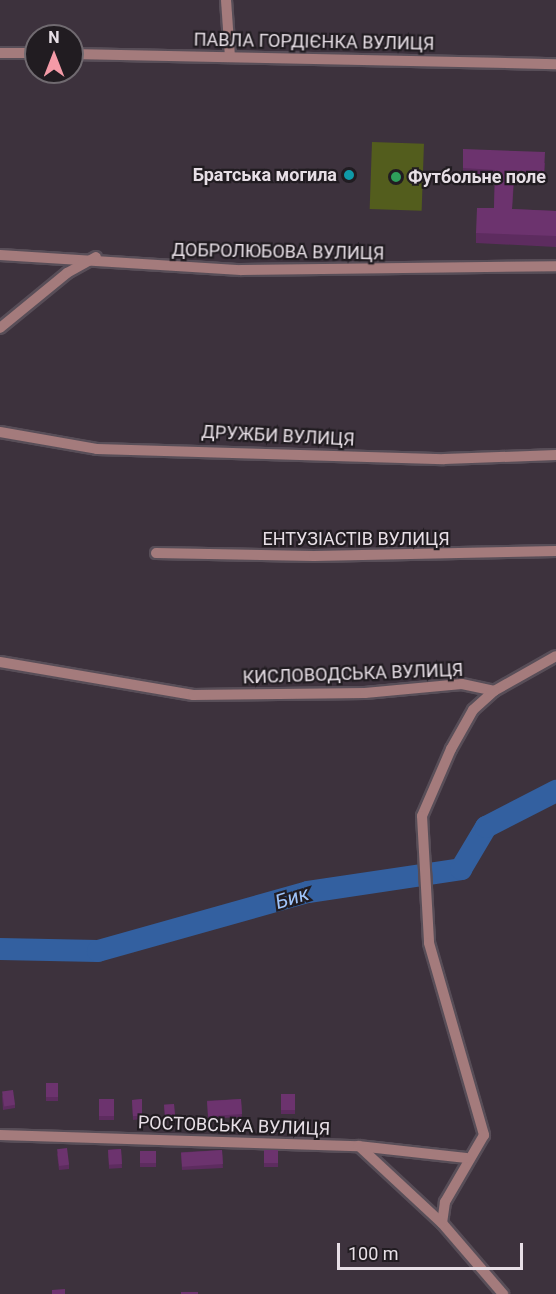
<!DOCTYPE html>
<meta charset="utf-8">
<style>
body{margin:0}
#map{position:relative;width:556px;height:1294px;overflow:hidden;background:#3d323d;font-family:Roboto,sans-serif}
div>[style]{position:absolute}
[style*='--x']{left:calc(var(--x)*1px);top:calc(var(--y)*1px);width:calc(var(--w)*1px);rotate:calc(var(--a)*1deg)}
.green>*{inset:0;background:#535d1d;transform-origin:0 0}
.river>*{height:22px;margin:-11px;padding:0 11px;transform-origin:11px;border-radius:11px;background:#3360a0}
.roads{filter:drop-shadow(2px 0 #584e58) drop-shadow(-2px 0 #584e58) drop-shadow(0 2px #584e58) drop-shadow(0 -2px #584e58)}
.minor>*{height:10px;margin:-5px;padding:0 5px;transform-origin:5px;border-radius:5px;background:#a47b7c}
.wall>*{inset:0;background:#5d2c5f;transform-origin:0 0}
.building>*{inset:0;background:#6c336e;transform-origin:0 0}
.dots>*{width:16px;height:16px;translate:-50% -50%;box-sizing:border-box;border:3px solid #211c21;border-radius:50%}
span{translate:-50% -50%;white-space:nowrap;text-align:center;line-height:1.15;-webkit-text-stroke:4.5px #211c21;paint-order:stroke}
.street-label{font-size:18px;color:#e7dfe6}
.poi-label{font-size:18px;color:#e7dfe6;font-weight:700}
.right{translate:-100% -50%;text-align:right}
.left{translate:0 -50%;text-align:left}
.water-label{font-size:20px;color:#a0c5fb;font-style:italic}
.north{position:absolute;left:24px;top:24px;width:60px;height:60px;box-sizing:border-box;background:#211c21;border:2px solid #706a70;border-radius:50%;rotate:0deg;font-size:16px;font-weight:700;line-height:24px;text-align:center;color:#e7dfe6}
.north::after{content:'';display:block;margin:auto;width:21px;height:27px;background:#f49aa7;clip-path:polygon(50% 0,100% 100%,50% 72%,0 100%)}
.scale{position:absolute;left:337px;top:1243px;width:186px;height:27px;box-sizing:border-box;border:3px solid #e7dfe6;border-top:0;padding-left:8px;font-size:18px;line-height:21px;white-space:nowrap;color:#e7dfe6;-webkit-text-stroke:4px #211c21;paint-order:stroke}
</style>
<div id="map">
<div class="green">
<div style="left:372px;top:142px;width:52px;height:67px;rotate:2deg"></div>
</div>
<div class="river">
<div style="--x:0;--y:949;--w:98;--a:1.2"></div>
<div style="--x:98;--y:951;--w:218;--a:-15.7"></div>
<div style="--x:308;--y:892;--w:155;--a:-8.5"></div>
<div style="--x:461;--y:869;--w:49;--a:-59.2"></div>
<div style="--x:486;--y:827;--w:79;--a:-27.2"></div>
</div>
<div class="roads">
<div class="minor">
<div style="--x:226;--y:0;--w:57;--a:86"></div>
<div style="--x:0;--y:53;--w:36;--a:0"></div>
<div style="--x:72;--y:54;--w:484;--a:1.2"></div>
<div style="--x:0;--y:255;--w:241;--a:3.6"></div>
<div style="--x:241;--y:270;--w:315;--a:-0.7"></div>
<div style="--x:0;--y:328;--w:87;--a:-39.4"></div>
<div style="--x:67;--y:273;--w:33;--a:-29"></div>
<div style="--x:0;--y:432;--w:98;--a:9.9"></div>
<div style="--x:97;--y:449;--w:347;--a:1.7"></div>
<div style="--x:444;--y:459;--w:112;--a:-2"></div>
<div style="--x:156;--y:553;--w:158;--a:1.1"></div>
<div style="--x:314;--y:556;--w:242;--a:-1.2"></div>
<div style="--x:0;--y:662;--w:196;--a:9.7"></div>
<div style="--x:193;--y:695;--w:172;--a:-0.7"></div>
<div style="--x:365;--y:693;--w:97;--a:-5.3"></div>
<div style="--x:462;--y:684;--w:33;--a:12"></div>
<div style="--x:494;--y:691;--w:71;--a:-29.4"></div>
<div style="--x:494;--y:691;--w:28;--a:138"></div>
<div style="--x:473;--y:710;--w:45;--a:119.4"></div>
<div style="--x:451;--y:749;--w:73;--a:113.4"></div>
<div style="--x:422;--y:816;--w:127;--a:86.8"></div>
<div style="--x:429;--y:943;--w:200;--a:74"></div>
<div style="--x:484;--y:1135;--w:78;--a:120.2"></div>
<div style="--x:445;--y:1202;--w:21;--a:98"></div>
<div style="--x:442;--y:1223;--w:94;--a:49.3"></div>
<div style="--x:0;--y:1135;--w:358;--a:1.8"></div>
<div style="--x:358;--y:1146;--w:109;--a:6.3"></div>
<div style="--x:359;--y:1146;--w:113;--a:42.9"></div>
</div>
</div>
<div class="wall">
<div style="clip-path:polygon(545px 163px,544px 183px,514px 182px,512px 209px,556px 211px,556px 247px,476px 243px,476px 233px,494px 208px,495px 181px,463px 179px,463px 168px)"></div>
<div style="left:46px;top:1083px;width:12px;height:18px"></div>
<div style="left:281px;top:1094px;width:14px;height:20px"></div>
<div style="clip-path:polygon(2px 1095px,15px 1105px,15px 1108px,3px 1110px)"></div>
<div style="left:99px;top:1099px;width:15px;height:21px"></div>
<div style="clip-path:polygon(142px 1099px,142px 1119px,133px 1120px,132px 1100px)"></div>
<div style="left:241px;top:1099px;width:18px;height:34px;rotate:87deg"></div>
<div style="left:174px;top:1104px;width:15px;height:10px;rotate:86deg"></div>
<div style="left:121px;top:1149px;width:19px;height:13px;rotate:87deg"></div>
<div style="left:222px;top:1150px;width:18px;height:41px;rotate:87deg"></div>
<div style="left:264px;top:1150px;width:14px;height:17px"></div>
<div style="left:140px;top:1151px;width:16px;height:16px"></div>
<div style="clip-path:polygon(57px 1153px,69px 1165px,69px 1169px,59px 1170px)"></div>
</div>
<div class="building">
<div style="clip-path:polygon(463px 149px,545px 152px,544px 172px,514px 171px,512px 209px,556px 211px,556px 236px,476px 233px,477px 208px,494px 208px,495px 170px,463px 168px)"></div>
<div style="left:46px;top:1083px;width:12px;height:14px"></div>
<div style="left:13px;top:1090px;width:15px;height:11px;rotate:82deg"></div>
<div style="left:281px;top:1094px;width:14px;height:16px"></div>
<div style="left:99px;top:1099px;width:15px;height:17px"></div>
<div style="clip-path:polygon(142px 1099px,142px 1116px,133px 1116px,132px 1100px)"></div>
<div style="left:241px;top:1099px;width:15px;height:34px;rotate:86deg"></div>
<div style="left:174px;top:1104px;width:12px;height:10px;rotate:85deg"></div>
<div style="left:67px;top:1148px;width:17px;height:10px;rotate:83deg"></div>
<div style="left:121px;top:1149px;width:15px;height:13px;rotate:86deg"></div>
<div style="left:222px;top:1150px;width:14px;height:41px;rotate:86deg"></div>
<div style="left:264px;top:1150px;width:14px;height:13px"></div>
<div style="left:140px;top:1151px;width:16px;height:12px"></div>
<div style="clip-path:polygon(65px 1289px,65px 1294px,52px 1294px,52px 1290px)"></div>
<div style="left:181px;top:1292px;width:17px;height:2px"></div>
</div>
<div class="dots">
<div style="left:349px;top:175px;background:#0f9aa8"></div>
<div style="left:396px;top:177px;background:#2e9e5b"></div>
</div>
<div class="street-label">
<span style="left:314px;top:42px;rotate:1deg">ПАВЛА ГОРДІЄНКА ВУЛИЦЯ</span>
<span style="left:278px;top:252px;rotate:1deg">ДОБРОЛЮБОВА ВУЛИЦЯ</span>
<span style="left:278px;top:436px;rotate:3deg">ДРУЖБИ ВУЛИЦЯ</span>
<span style="left:356px;top:539px">ЕНТУЗІАСТІВ ВУЛИЦЯ</span>
<span style="left:353px;top:674px;rotate:-2deg">КИСЛОВОДСЬКА ВУЛИЦЯ</span>
<span style="left:234px;top:1126px;rotate:2deg">РОСТОВСЬКА ВУЛИЦЯ</span>
</div>
<div class="poi-label">
<span class="right" style="left:337px;top:175px">Братська могила</span>
<span class="left" style="left:408px;top:177px">Футбольне поле</span>
</div>
<div class="water-label">
<span style="left:292px;top:898px;rotate:-17deg">Бик</span>
</div>
<div class="north">N</div>
<div class="scale">100 m</div>
</div>
